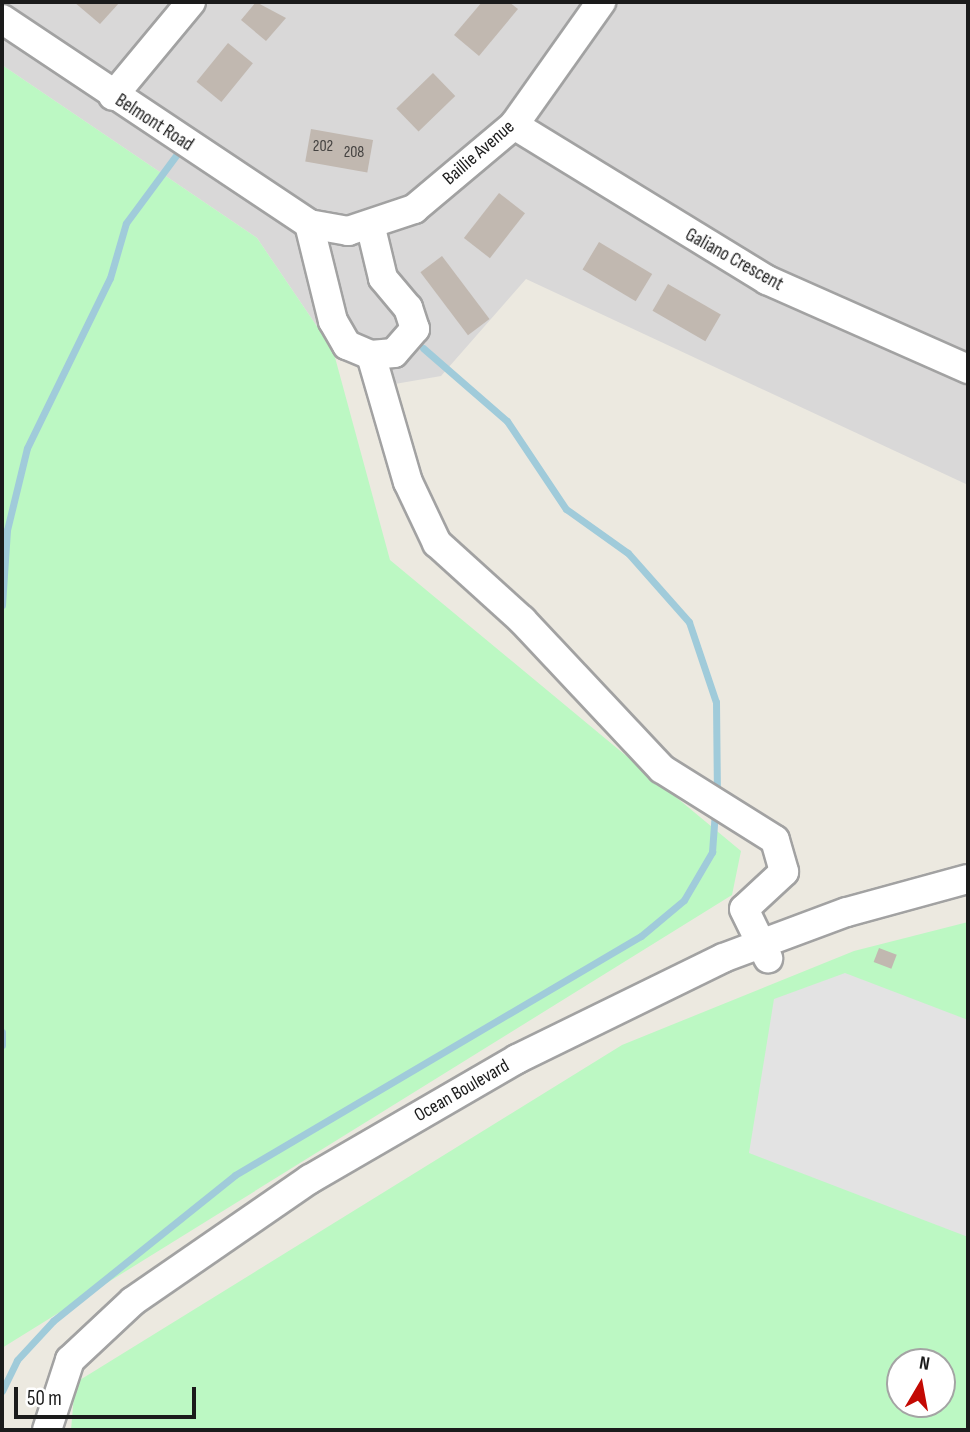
<!DOCTYPE html>
<style>
body{margin:0}
#map{position:relative;width:970px;height:1432px;overflow:hidden;background:#ece9e0;font-family:"Sofia Sans Condensed",sans-serif}
div>[style]{position:absolute}
[style*='--x']{left:calc(var(--x)*1px);top:calc(var(--y)*1px);width:calc(var(--w)*1px);rotate:calc(var(--a)*1deg)}
.residential>*{inset:0;background:#d9d8d8}
.park>*{inset:0;background:#bcf8c3}
.parking>*{inset:0;background:#e3e3e3}
.stream>*{height:7px;margin:-3.5px;padding:0 3.5px;transform-origin:3.5px;border-radius:3.5px;background:#a0cbda}
.building>*{inset:0;background:#c1b8b0;transform-origin:0 0}
.roads{filter:drop-shadow(2px 0 #a2a2a2) drop-shadow(-2px 0 #a2a2a2) drop-shadow(0 2px #a2a2a2) drop-shadow(0 -2px #a2a2a2)}
.minor>*{height:28px;margin:-14px;padding:0 14px;transform-origin:14px;border-radius:14px;background:#fff}
span{translate:-50% -50%;white-space:nowrap;text-align:center;line-height:1.15;-webkit-text-stroke:5px #fff;paint-order:stroke}
.number-label{font-size:16px;color:#444240}
.number-label span{-webkit-text-stroke-width:0}
.street-label{font-size:19px;color:#1b1b1b}
.frame{position:absolute;inset:0;border:4px solid #1b1b1b;pointer-events:none}
.north{position:absolute;left:886px;top:1348px;width:70px;height:70px;box-sizing:border-box;background:#fff;border:2px solid #a4a4a4;border-radius:50%;rotate:10deg;font-size:19px;font-weight:700;line-height:28px;text-align:center;color:#1b1b1b}
.north::after{content:'';display:block;margin:auto;width:24px;height:32px;background:#c30903;clip-path:polygon(50% 0,100% 100%,50% 72%,0 100%)}
.scale{position:absolute;left:14px;top:1387px;width:182px;height:32px;box-sizing:border-box;border:4px solid #1b1b1b;border-top:0;padding-left:9px;font-size:21px;line-height:24px;white-space:nowrap;color:#1b1b1b;-webkit-text-stroke:5px #fff;paint-order:stroke}
</style>
<div id="map">
<div class="residential">
<div style="clip-path:polygon(2px 2px,968px 2px,968px 485px,526px 279px,441px 376px,389px 385px,333px 350px,257px 238px,2px 65px)"></div>
</div>
<div class="park">
<div style="clip-path:polygon(2px 65px,257px 238px,333px 350px,390px 560px,741px 851px,732px 895px,2px 1348px)"></div>
<div style="clip-path:polygon(evenodd,968px 922px,968px 1430px,71px 1430px,75px 1383px,622px 1045px,854px 951px,968px 922px,900px 1362px,942px 1362px,942px 1404px,900px 1404px,900px 1362px)"></div>
</div>
<div class="parking">
<div style="clip-path:polygon(845px 973px,968px 1020px,968px 1237px,749px 1153px,774px 999px)"></div>
</div>
<div class="stream">
<div style="--x:423;--y:348;--w:111;--a:41"></div>
<div style="--x:507;--y:421;--w:106;--a:56.2"></div>
<div style="--x:566;--y:509;--w:76;--a:35.4"></div>
<div style="--x:628;--y:553;--w:92;--a:48.5"></div>
<div style="--x:689;--y:622;--w:84;--a:71.4"></div>
<div style="--x:716;--y:702;--w:94;--a:89.4"></div>
<div style="--x:2;--y:605;--w:75;--a:-86.2"></div>
<div style="--x:7;--y:530;--w:84;--a:-76.3"></div>
<div style="--x:27;--y:448;--w:189;--a:-64"></div>
<div style="--x:110;--y:278;--w:57;--a:-73.8"></div>
<div style="--x:126;--y:223;--w:86;--a:-53.5"></div>
<div style="--x:2;--y:1032;--w:13;--a:90"></div>
<div style="--x:2;--y:1391;--w:34;--a:-64"></div>
<div style="--x:17;--y:1360;--w:53;--a:-47.3"></div>
<div style="--x:53;--y:1321;--w:233;--a:-38.7"></div>
<div style="--x:235;--y:1175;--w:471;--a:-30.5"></div>
<div style="--x:641;--y:936;--w:56;--a:-39.9"></div>
<div style="--x:684;--y:900;--w:56;--a:-59.7"></div>
<div style="--x:712;--y:852;--w:41;--a:-85.8"></div>
</div>
<div class="building">
<div style="clip-path:polygon(74px 2px,120px 2px,100px 24px)"></div>
<div style="clip-path:polygon(256px 2px,286px 18px,266px 41px,241px 20px)"></div>
<div style="clip-path:polygon(482px 2px,509px 2px,518px 9px,479px 56px,454px 35px)"></div>
<div style="left:228px;top:43px;width:32px;height:50px;rotate:39deg"></div>
<div style="left:433px;top:73px;width:32px;height:51px;rotate:46deg"></div>
<div style="left:311px;top:129px;width:63px;height:33px;rotate:10deg"></div>
<div style="left:499px;top:193px;width:33px;height:57px;rotate:38deg"></div>
<div style="left:599px;top:242px;width:62px;height:32px;rotate:31deg"></div>
<div style="left:442px;top:256px;width:79px;height:27px;rotate:53deg"></div>
<div style="left:668px;top:284px;width:61px;height:31px;rotate:30deg"></div>
<div style="left:879px;top:948px;width:19px;height:15px;rotate:21deg"></div>
</div>
<div class="roads">
<div class="minor">
<div style="--x:2;--y:19;--w:369;--a:33.7"></div>
<div style="--x:309;--y:224;--w:40;--a:10"></div>
<div style="--x:348;--y:231;--w:70;--a:-18.4"></div>
<div style="--x:414;--y:209;--w:131;--a:-40"></div>
<div style="--x:514;--y:125;--w:151;--a:-54.7"></div>
<div style="--x:113;--y:96;--w:122;--a:-50.3"></div>
<div style="--x:514;--y:125;--w:297;--a:31.5"></div>
<div style="--x:767;--y:280;--w:220;--a:23.9"></div>
<div style="--x:309;--y:224;--w:100;--a:76.1"></div>
<div style="--x:333;--y:321;--w:28;--a:60"></div>
<div style="--x:347;--y:345;--w:26;--a:23"></div>
<div style="--x:371;--y:355;--w:23;--a:-5"></div>
<div style="--x:394;--y:353;--w:32;--a:-49"></div>
<div style="--x:415;--y:329;--w:22;--a:-108"></div>
<div style="--x:408;--y:308;--w:39;--a:-130"></div>
<div style="--x:383;--y:278;--w:51;--a:-103.5"></div>
<div style="--x:371;--y:355;--w:132;--a:73.8"></div>
<div style="--x:408;--y:482;--w:68;--a:64.6"></div>
<div style="--x:437;--y:543;--w:115;--a:42.2"></div>
<div style="--x:522;--y:620;--w:204;--a:46.8"></div>
<div style="--x:662;--y:769;--w:133;--a:32.1"></div>
<div style="--x:775;--y:840;--w:33;--a:74"></div>
<div style="--x:784;--y:872;--w:54;--a:137.2"></div>
<div style="--x:744;--y:909;--w:55;--a:63.9"></div>
<div style="--x:47;--y:1430;--w:74;--a:-71.8"></div>
<div style="--x:70;--y:1360;--w:86;--a:-43.1"></div>
<div style="--x:133;--y:1301;--w:215;--a:-34.6"></div>
<div style="--x:310;--y:1179;--w:239;--a:-30.1"></div>
<div style="--x:517;--y:1059;--w:229;--a:-26.1"></div>
<div style="--x:723;--y:958;--w:132;--a:-20.4"></div>
<div style="--x:847;--y:912;--w:125;--a:-15.3"></div>
</div>
</div>
<div class="number-label">
<span style="left:323px;top:147px">202</span>
<span style="left:354px;top:153px">208</span>
</div>
<div class="street-label">
<span style="left:154px;top:123px;rotate:33deg">Belmont Road</span>
<span style="left:479px;top:153px;rotate:-41deg">Baillie Avenue</span>
<span style="left:734px;top:260px;rotate:29deg">Galiano Crescent</span>
<span style="left:462px;top:1091px;rotate:-30deg">Ocean Boulevard</span>
</div>
<div class="frame"></div>
<div class="north">N</div>
<div class="scale">50 m</div>
</div>
